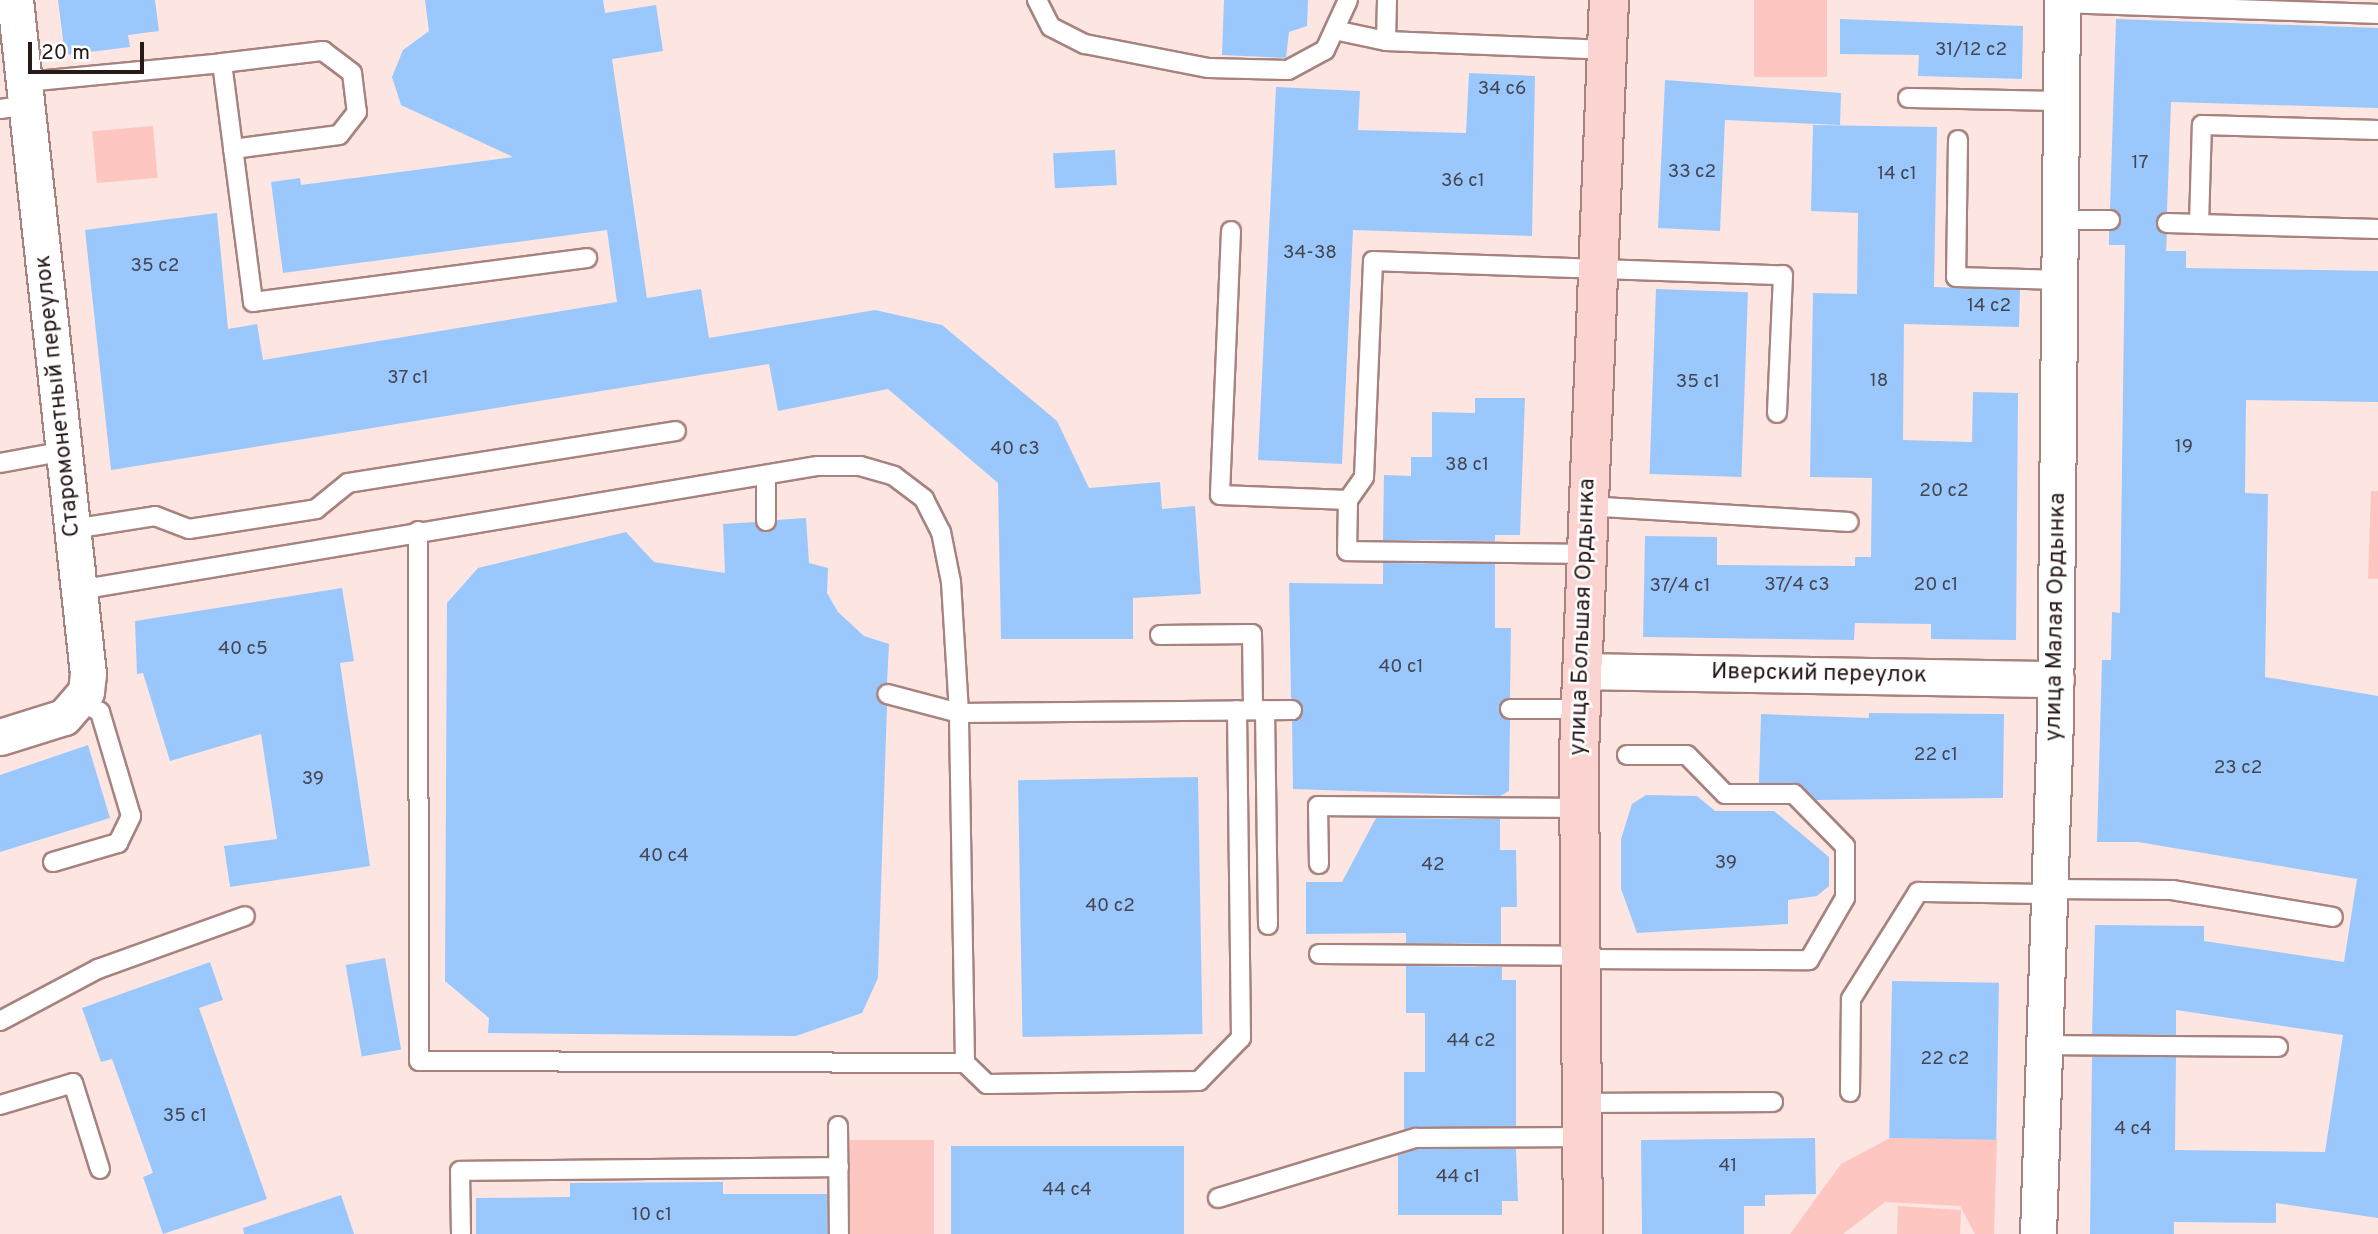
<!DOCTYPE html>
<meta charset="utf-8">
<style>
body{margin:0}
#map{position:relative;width:2378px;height:1234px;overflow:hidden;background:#fde5e2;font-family:Overpass,sans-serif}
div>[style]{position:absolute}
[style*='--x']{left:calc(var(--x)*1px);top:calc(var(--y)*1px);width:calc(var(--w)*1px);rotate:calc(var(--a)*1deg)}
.green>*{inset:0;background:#fdc6c1;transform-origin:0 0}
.building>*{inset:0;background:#9ac8fd;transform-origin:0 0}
.roads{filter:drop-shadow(2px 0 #a7837f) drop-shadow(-2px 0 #a7837f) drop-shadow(0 2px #a7837f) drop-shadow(0 -2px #a7837f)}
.service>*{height:18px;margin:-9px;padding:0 9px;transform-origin:9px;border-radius:9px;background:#fff}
.minor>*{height:35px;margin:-17.5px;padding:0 17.5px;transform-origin:17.5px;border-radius:17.5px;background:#fff}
.secondary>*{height:38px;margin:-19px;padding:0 19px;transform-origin:19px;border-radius:19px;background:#fbd3d0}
span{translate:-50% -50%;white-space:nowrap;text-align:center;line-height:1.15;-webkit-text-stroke:5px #fff;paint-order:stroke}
.number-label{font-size:19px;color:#444551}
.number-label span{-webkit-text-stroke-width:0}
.street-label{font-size:23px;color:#271918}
.scale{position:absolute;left:28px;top:42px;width:116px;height:32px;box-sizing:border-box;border:4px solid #271918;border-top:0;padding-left:9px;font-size:21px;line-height:24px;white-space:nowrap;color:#271918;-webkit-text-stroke:5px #fff;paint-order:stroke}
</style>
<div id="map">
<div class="green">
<div style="left:1754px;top:0;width:73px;height:77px"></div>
<div style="left:153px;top:126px;width:52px;height:61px;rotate:85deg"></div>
<div style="clip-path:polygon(2371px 491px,2378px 491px,2378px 579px,2368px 579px)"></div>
<div style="clip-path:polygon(1890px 1138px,1997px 1139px,1994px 1234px,1975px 1234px,1960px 1206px,1885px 1202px,1843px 1234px,1790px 1234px,1841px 1164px)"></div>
<div style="left:934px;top:1140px;width:94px;height:84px;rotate:90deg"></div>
<div style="clip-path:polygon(1898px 1206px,1961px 1210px,1960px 1234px,1897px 1234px)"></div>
</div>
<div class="building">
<div style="clip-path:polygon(58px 0,155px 0,159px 31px,128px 35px,130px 47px,65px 55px)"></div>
<div style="clip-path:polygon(425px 0,603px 0,605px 13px,656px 5px,663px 51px,612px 59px,647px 298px,701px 289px,709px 338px,875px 310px,942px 325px,1057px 421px,1089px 488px,1160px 482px,1162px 509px,1195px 506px,1201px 594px,1133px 598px,1133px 639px,1001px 639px,998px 483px,888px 389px,778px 411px,769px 364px,111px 470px,85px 230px,217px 213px,228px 329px,257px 324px,263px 360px,617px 302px,607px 230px,283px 273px,271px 182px,300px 178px,301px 185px,513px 157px,401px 105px,392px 77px,403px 50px,429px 31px)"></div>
<div style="clip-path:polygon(1224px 0,1308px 0,1307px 26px,1289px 32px,1286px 58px,1222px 55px)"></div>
<div style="clip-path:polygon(1840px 19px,2023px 26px,2022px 79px,1918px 76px,1919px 55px,1840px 54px)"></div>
<div style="clip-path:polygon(2116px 19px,2378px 28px,2378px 108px,2171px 102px,2167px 212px,2156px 223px,2167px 234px,2166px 251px,2186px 251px,2186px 268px,2378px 271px,2378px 402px,2246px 400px,2245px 493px,2268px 494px,2265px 677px,2378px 696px,2378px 1218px,2276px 1203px,2276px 1223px,2174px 1222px,2174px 1234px,2090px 1234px,2092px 1057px,2176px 1057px,2175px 1150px,2325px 1152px,2343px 1035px,2176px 1010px,2176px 1035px,2092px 1034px,2095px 925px,2204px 926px,2204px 941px,2344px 962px,2357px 879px,2138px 842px,2097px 842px,2102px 660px,2111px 660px,2112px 612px,2120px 613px,2125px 245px,2109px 245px,2109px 231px,2121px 221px,2110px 209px)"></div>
<div style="clip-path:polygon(1469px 73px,1535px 76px,1532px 236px,1353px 230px,1342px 464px,1258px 460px,1276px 87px,1360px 91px,1358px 130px,1466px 133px)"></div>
<div style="clip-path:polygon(1665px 80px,1841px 93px,1840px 125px,1725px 120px,1720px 231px,1658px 228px)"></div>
<div style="clip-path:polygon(1813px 125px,1937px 127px,1934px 287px,2020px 290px,2019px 327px,1904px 324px,1903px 440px,1972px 442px,1973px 392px,2018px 393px,2016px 640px,1931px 639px,1931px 624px,1855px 623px,1854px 640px,1643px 637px,1645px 536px,1717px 537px,1717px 565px,1855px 566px,1855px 557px,1871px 557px,1872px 478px,1810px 477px,1813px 293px,1857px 294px,1858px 213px,1811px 211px)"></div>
<div style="left:1115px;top:150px;width:35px;height:62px;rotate:87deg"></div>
<div style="left:1656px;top:289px;width:92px;height:185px;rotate:2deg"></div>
<div style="clip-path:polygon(1475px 398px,1525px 398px,1520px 535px,1495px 535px,1495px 541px,1383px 540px,1384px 475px,1411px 476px,1411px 457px,1432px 457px,1432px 412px,1475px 413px)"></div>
<div style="clip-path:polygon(806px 518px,809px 563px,828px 568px,827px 593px,838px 612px,864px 636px,889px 644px,887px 683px,876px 692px,887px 706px,878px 978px,862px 1013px,796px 1036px,488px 1033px,489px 1018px,445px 981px,447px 603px,478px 568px,626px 532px,654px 562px,725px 573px,723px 524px,755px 522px,767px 532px,777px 520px)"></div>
<div style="clip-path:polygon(1383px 563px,1495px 564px,1495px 628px,1511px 628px,1510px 698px,1499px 708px,1510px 720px,1509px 791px,1500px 796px,1293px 789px,1292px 721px,1303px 709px,1291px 699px,1289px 583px,1383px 584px)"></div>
<div style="clip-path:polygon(342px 588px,354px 661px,340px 663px,370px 866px,230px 887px,224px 846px,277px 839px,261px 734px,170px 761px,143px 673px,137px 674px,135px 621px)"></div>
<div style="clip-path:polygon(1869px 713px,2004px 714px,2003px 798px,1815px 800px,1798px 783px,1759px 783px,1761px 714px,1869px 718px)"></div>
<div style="clip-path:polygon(88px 745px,110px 818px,0 852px,0 775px)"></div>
<div style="left:1198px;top:777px;width:257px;height:180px;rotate:89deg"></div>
<div style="clip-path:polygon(1697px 796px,1715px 811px,1774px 811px,1829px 857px,1829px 886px,1817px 896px,1788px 900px,1788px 924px,1637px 933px,1621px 889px,1621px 839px,1632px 804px,1646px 795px)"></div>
<div style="clip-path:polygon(1376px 818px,1500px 819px,1500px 850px,1516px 850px,1517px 907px,1501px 907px,1501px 944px,1406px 943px,1406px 933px,1306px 934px,1306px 882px,1342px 882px)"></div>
<div style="left:385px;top:958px;width:93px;height:40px;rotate:80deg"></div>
<div style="clip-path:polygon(210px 962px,223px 1000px,199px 1008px,267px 1199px,163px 1234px,143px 1177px,153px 1173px,112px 1059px,101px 1062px,82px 1008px)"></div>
<div style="clip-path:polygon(1406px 966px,1502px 967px,1502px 980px,1516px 980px,1516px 1126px,1404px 1130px,1404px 1072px,1425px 1072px,1425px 1013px,1406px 1013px)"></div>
<div style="left:1892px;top:981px;width:107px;height:157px;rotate:1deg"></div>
<div style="clip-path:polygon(1815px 1138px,1816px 1194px,1765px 1195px,1765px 1206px,1744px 1206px,1744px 1234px,1642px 1234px,1641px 1140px)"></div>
<div style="left:951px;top:1146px;width:233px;height:88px"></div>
<div style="clip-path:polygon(1418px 1149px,1516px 1149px,1518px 1201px,1502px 1201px,1502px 1215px,1398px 1215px,1398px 1155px)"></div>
<div style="clip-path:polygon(723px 1182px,723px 1194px,827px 1194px,828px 1234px,476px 1234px,476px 1198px,570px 1197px,570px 1183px)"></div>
<div style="clip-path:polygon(341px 1195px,354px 1234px,244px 1234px,243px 1228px)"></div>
</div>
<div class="roads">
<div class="service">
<div style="--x:1037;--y:0;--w:30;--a:63"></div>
<div style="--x:1051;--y:27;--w:38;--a:27"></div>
<div style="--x:1085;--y:44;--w:126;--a:11"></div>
<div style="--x:1209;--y:68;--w:79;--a:1.5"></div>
<div style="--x:1288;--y:70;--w:42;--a:-28.4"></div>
<div style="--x:1325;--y:50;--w:55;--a:-65.3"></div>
<div style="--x:1387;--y:0;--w:41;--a:91.4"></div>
<div style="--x:1386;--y:41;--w:221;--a:2.3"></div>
<div style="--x:2062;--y:3;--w:316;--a:2"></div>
<div style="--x:1339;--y:31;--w:48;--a:12"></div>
<div style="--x:222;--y:63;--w:102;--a:-6.8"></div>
<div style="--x:323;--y:51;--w:36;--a:37"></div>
<div style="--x:352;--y:73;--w:39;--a:83"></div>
<div style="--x:357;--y:112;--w:29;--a:128"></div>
<div style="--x:339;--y:135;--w:107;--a:172.5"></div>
<div style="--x:26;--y:82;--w:197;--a:-5.5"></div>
<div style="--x:222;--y:63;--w:241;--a:82.6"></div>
<div style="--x:253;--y:302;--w:337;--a:-7.5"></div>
<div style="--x:1908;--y:98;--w:154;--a:1.1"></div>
<div style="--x:0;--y:109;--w:29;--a:-8"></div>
<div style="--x:1958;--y:140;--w:137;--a:90.8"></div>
<div style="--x:1956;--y:277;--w:105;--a:1.6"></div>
<div style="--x:2062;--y:220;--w:48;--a:0"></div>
<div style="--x:2167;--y:223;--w:32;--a:2"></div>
<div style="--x:2199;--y:224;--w:99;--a:-88.3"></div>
<div style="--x:2202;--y:125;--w:176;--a:1.6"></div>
<div style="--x:2199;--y:224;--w:179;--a:1.6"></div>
<div style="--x:1231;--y:231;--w:264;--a:92.4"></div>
<div style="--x:1220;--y:495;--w:128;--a:2.2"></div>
<div style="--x:1348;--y:500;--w:28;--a:-55"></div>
<div style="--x:1364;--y:477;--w:216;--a:-87.6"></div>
<div style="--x:1373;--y:261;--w:410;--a:2"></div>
<div style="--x:1783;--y:275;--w:138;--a:92.5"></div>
<div style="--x:0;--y:463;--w:66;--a:-10.5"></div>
<div style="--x:1348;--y:500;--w:51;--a:91.1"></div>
<div style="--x:1347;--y:551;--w:239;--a:0.7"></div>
<div style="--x:1587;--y:506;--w:262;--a:3.5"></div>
<div style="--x:766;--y:521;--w:46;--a:-90"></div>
<div style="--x:73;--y:529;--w:83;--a:-9"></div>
<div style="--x:155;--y:516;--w:36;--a:21"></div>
<div style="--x:189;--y:529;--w:129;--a:-8.9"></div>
<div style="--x:316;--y:509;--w:41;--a:-39.1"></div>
<div style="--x:348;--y:483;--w:332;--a:-9"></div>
<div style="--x:418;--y:531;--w:530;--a:89.89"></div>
<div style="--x:419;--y:1061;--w:546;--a:0.21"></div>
<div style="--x:965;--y:1063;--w:350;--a:-91"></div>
<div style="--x:959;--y:713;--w:74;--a:-165.2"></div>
<div style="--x:79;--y:590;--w:749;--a:-9.53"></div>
<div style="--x:818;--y:466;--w:42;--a:0"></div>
<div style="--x:860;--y:466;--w:35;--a:16"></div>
<div style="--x:894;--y:476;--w:38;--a:37"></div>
<div style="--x:924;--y:499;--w:37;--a:63"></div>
<div style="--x:941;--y:532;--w:51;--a:78.7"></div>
<div style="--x:951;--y:582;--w:131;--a:86.5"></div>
<div style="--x:959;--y:713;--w:333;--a:-0.5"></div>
<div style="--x:1160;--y:635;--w:92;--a:-0.6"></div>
<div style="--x:1252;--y:634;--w:76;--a:89.2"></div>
<div style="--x:1510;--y:709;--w:71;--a:0"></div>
<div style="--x:1265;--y:710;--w:215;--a:89.2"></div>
<div style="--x:53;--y:862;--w:68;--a:-16.3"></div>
<div style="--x:118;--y:843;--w:30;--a:-64"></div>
<div style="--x:131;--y:816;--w:109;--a:-106.6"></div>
<div style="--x:100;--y:712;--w:23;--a:-151"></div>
<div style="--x:1319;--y:864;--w:58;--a:-91"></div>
<div style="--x:1318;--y:806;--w:262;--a:0.4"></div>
<div style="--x:2051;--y:889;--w:121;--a:0.5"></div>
<div style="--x:2172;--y:890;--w:163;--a:9.5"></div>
<div style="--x:1319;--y:954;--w:262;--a:0.4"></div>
<div style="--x:1581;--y:959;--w:228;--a:0.3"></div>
<div style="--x:1809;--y:960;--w:72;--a:-59.9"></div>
<div style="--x:1845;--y:898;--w:52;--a:-90"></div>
<div style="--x:1845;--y:846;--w:73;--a:-134.4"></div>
<div style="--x:1794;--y:794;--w:69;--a:180"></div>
<div style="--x:1725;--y:794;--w:54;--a:-134.3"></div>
<div style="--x:1687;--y:755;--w:60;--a:180"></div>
<div style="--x:0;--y:1021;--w:111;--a:-28"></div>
<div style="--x:98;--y:969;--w:156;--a:-19.8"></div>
<div style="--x:2045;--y:1045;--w:233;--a:0.5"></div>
<div style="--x:965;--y:1063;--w:30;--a:44"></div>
<div style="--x:987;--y:1084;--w:212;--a:-0.8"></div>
<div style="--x:1199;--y:1081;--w:60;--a:-45.7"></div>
<div style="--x:1241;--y:1038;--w:328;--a:-90.7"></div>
<div style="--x:1850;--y:1092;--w:93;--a:-89.4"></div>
<div style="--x:1851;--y:999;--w:126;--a:-57.9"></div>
<div style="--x:1918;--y:892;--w:132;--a:0.9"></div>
<div style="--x:1582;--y:1103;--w:191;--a:-0.3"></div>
<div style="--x:0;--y:1105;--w:76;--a:-16.8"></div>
<div style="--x:73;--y:1083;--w:90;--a:72.6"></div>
<div style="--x:838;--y:1126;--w:108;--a:89.5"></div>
<div style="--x:1218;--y:1198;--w:207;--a:-16.9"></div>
<div style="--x:1416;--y:1138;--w:166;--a:-0.3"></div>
<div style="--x:461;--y:1234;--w:63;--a:-90.9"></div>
<div style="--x:460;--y:1171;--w:379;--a:-0.6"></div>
</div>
<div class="minor">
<div style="--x:1581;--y:671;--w:475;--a:1"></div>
<div style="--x:0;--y:737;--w:67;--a:-17.4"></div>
<div style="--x:64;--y:717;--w:33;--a:-49"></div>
<div style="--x:86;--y:692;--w:18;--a:-84"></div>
<div style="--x:88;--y:674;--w:678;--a:-96.18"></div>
<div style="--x:2038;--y:1234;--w:514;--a:-88.11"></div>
<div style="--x:2055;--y:720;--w:720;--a:-89.44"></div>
</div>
<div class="secondary">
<div style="--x:1583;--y:1234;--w:481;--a:-90.5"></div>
<div style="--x:1579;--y:753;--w:754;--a:-87.72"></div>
</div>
</div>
<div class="number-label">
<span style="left:1971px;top:51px">31/12 с2</span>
<span style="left:1502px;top:90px">34 с6</span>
<span style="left:2140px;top:164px">17</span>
<span style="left:1692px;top:173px">33 с2</span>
<span style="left:1897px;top:175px">14 с1</span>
<span style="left:1463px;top:182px">36 с1</span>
<span style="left:1310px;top:254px">34-38</span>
<span style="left:155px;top:267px">35 с2</span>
<span style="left:1989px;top:307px">14 с2</span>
<span style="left:408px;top:379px">37 с1</span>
<span style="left:1879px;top:382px">18</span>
<span style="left:1698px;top:383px">35 с1</span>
<span style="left:2184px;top:448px">19</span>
<span style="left:1015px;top:450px">40 с3</span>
<span style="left:1467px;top:466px">38 с1</span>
<span style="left:1944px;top:492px">20 с2</span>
<span style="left:1797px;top:586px">37/4 с3</span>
<span style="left:1936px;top:586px">20 с1</span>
<span style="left:1680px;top:587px">37/4 с1</span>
<span style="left:243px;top:650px">40 с5</span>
<span style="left:1401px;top:668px">40 с1</span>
<span style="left:1936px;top:756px">22 с1</span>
<span style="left:2238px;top:769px">23 с2</span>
<span style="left:313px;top:780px">39</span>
<span style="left:664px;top:857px">40 с4</span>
<span style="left:1726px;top:864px">39</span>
<span style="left:1433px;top:866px">42</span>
<span style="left:1110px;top:907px">40 с2</span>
<span style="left:1471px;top:1042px">44 с2</span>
<span style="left:1945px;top:1060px">22 с2</span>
<span style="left:185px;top:1117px">35 с1</span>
<span style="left:2133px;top:1130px">4 с4</span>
<span style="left:1728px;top:1167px">41</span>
<span style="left:1458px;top:1178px">44 с1</span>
<span style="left:1067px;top:1191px">44 с4</span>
<span style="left:652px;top:1216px">10 с1</span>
</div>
<div class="street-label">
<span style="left:59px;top:396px;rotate:-96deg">Старомонетный переулок</span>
<span style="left:1584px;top:617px;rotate:-88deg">улица Большая Ордынка</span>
<span style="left:2057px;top:617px;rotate:-89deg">улица Малая Ордынка</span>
<span style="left:1819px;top:675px;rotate:1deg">Иверский переулок</span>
</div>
<div class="scale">20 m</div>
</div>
